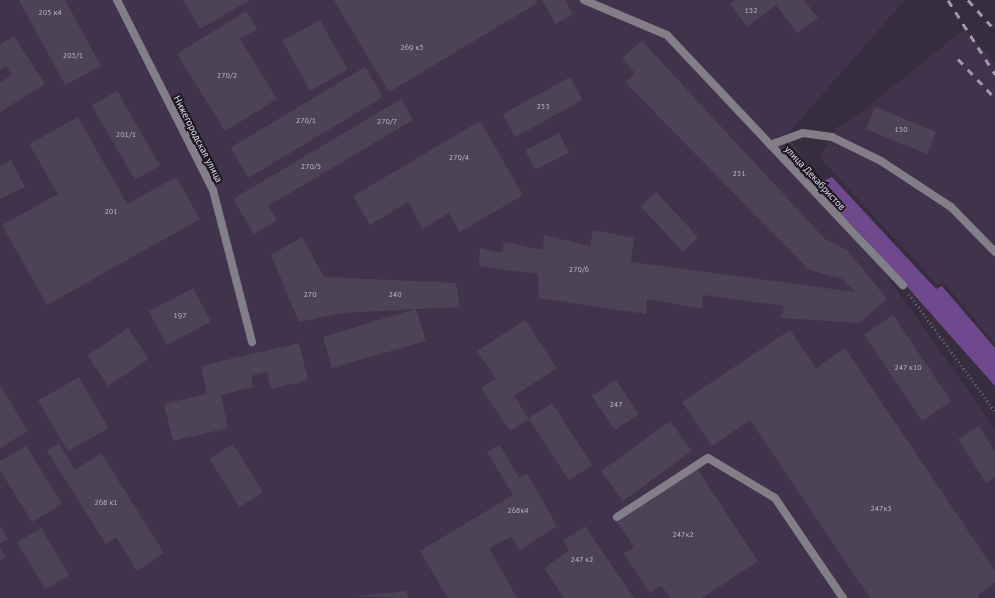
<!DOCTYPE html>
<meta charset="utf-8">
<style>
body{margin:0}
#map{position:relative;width:995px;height:598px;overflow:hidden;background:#362d3e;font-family:"PT Sans",sans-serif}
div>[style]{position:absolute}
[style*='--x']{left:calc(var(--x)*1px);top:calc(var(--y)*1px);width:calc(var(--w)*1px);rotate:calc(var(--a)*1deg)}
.built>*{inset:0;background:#40334b}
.forest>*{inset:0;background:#6f488d}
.building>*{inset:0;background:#4d4356;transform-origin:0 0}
.path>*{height:2.5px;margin-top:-1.25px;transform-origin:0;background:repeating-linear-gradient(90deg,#6c6473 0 1px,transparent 0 4px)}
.service>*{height:8px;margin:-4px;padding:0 4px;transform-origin:4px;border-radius:4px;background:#837f88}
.minor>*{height:8px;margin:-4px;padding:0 4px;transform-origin:4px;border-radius:4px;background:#837f88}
.rail>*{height:3px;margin-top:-1.5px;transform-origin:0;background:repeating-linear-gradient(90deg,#a099a7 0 7px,transparent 0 14px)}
span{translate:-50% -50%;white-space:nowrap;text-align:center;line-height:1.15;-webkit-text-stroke:4px #1b171f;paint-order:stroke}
.number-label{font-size:8px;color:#bbb4c2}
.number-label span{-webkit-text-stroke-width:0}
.street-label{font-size:10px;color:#e0dae6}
</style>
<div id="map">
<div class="built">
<div style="clip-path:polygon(0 0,905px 0,787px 135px,995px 428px,995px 598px,0 598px)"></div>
<div style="clip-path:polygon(964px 29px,995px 63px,995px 343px,943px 282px,938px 285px,820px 158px,837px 127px,858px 115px)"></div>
</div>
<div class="forest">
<div style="clip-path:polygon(832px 177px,936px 289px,942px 286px,995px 348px,995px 386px,855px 228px,835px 209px,819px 200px,818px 189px,823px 181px)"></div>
</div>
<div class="building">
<div style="clip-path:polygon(19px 0,65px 0,101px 66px,65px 85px)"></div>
<div style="clip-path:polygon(183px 0,250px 0,200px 29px)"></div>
<div style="clip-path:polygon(334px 0,535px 0,537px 3px,389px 92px)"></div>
<div style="clip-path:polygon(542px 0,565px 0,573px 14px,556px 24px)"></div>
<div style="clip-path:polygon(735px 0,804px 0,818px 18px,797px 33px,776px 5px,747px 27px,730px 4px)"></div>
<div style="clip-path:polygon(246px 11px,257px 29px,240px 39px,277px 99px,225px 131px,177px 54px)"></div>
<div style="left:320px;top:20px;width:57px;height:43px;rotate:61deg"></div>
<div style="clip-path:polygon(14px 36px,45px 84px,0 112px,0 83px,12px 75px,6px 66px,0 70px,0 45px)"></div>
<div style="clip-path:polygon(642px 41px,825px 239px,847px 250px,887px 299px,859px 323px,781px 318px,784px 306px,703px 295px,702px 309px,647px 299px,646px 314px,539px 298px,538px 274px,479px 266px,480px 248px,502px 253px,504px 242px,543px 250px,544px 235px,590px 246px,593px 230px,634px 238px,631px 262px,855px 292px,842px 279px,809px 270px,625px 82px,635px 73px,622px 58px)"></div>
<div style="left:365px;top:67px;width:35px;height:157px;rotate:59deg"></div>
<div style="left:570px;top:77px;width:26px;height:77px;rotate:61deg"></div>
<div style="left:117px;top:91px;width:86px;height:29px;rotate:60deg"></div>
<div style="clip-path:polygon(401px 99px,413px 120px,268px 206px,277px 220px,254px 234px,233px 199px)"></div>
<div style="left:875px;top:107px;width:66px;height:24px;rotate:22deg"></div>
<div style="clip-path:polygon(78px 117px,127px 204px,176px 177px,200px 219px,47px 305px,2px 225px,58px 194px,29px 144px)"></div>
<div style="clip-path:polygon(480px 121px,523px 195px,460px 232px,449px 213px,423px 229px,408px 202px,370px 225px,353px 196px)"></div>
<div style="left:559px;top:133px;width:22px;height:38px;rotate:63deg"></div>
<div style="clip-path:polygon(11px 160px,25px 187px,0 199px,0 166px)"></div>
<div style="left:656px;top:192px;width:62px;height:21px;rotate:47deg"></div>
<div style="clip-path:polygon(302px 237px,324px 277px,456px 283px,460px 307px,416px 309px,426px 341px,332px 368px,323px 337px,415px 309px,342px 313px,299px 322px,271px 255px)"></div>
<div style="left:193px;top:288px;width:38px;height:50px;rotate:62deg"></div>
<div style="left:893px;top:315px;width:104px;height:35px;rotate:56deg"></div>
<div style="clip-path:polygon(525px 320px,557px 368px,514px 396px,529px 419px,510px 431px,481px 388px,496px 379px,477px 351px)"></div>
<div style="left:128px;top:328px;width:37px;height:49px;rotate:56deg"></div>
<div style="clip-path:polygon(790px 330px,816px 368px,845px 348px,995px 571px,995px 583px,978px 595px,980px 598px,870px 598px,750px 420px,712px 446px,682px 402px)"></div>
<div style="clip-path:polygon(299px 343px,308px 380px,271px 389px,267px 372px,251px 376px,253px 387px,221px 395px,228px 428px,173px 441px,164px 404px,207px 394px,201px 366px)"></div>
<div style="left:79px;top:377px;width:59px;height:47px;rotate:60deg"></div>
<div style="left:616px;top:380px;width:41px;height:29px;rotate:56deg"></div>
<div style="clip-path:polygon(0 385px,28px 431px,0 448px)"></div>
<div style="left:552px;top:403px;width:74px;height:28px;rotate:57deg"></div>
<div style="left:670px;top:421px;width:37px;height:85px;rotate:54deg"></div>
<div style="clip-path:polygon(979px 426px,995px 452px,995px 477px,986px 483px,958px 439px)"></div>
<div style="clip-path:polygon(59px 443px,75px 470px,101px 453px,164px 553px,137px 571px,116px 537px,106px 544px,47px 451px)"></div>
<div style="left:233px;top:444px;width:57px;height:28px;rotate:58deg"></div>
<div style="clip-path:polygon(500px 445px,519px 478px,527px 473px,557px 526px,520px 550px,511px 537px,489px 548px,517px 598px,448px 598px,420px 551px,513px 495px,487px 452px)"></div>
<div style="clip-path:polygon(26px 446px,62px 504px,32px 522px,0 470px,0 461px)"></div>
<div style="clip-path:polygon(697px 469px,758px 561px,702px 598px,670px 598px,661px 585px,650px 593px,624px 554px,634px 547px,617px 522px)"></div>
<div style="clip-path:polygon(0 525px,8px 539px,0 544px)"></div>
<div style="clip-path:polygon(585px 526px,634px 598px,564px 598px,544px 568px,569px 551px,563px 541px)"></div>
<div style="left:41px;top:528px;width:55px;height:28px;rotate:59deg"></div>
<div style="clip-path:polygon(0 547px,6px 557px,0 560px)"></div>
<div style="clip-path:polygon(407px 591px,408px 598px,356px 596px)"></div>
</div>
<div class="path">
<div style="--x:909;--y:294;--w:145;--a:53.7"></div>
</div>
<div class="service">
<div style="--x:770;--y:145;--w:35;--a:-20"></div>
<div style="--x:803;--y:133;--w:29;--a:8"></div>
<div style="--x:832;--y:137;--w:55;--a:26.1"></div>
<div style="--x:881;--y:161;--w:84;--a:33.3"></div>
<div style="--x:951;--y:207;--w:63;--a:45.6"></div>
<div style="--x:617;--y:517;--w:108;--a:-33"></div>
<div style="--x:708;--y:458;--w:78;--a:30.8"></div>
<div style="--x:775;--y:498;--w:121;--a:55.8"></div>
</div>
<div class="minor">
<div style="--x:117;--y:0;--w:213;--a:63.2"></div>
<div style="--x:213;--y:190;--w:157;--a:75.6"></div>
<div style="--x:584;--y:0;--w:90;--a:22.9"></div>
<div style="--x:667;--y:35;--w:344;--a:46.7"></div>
</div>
<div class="rail">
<div style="--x:948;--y:0;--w:88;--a:57.6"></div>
<div style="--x:968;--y:0;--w:40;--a:48"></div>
<div style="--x:958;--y:59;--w:54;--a:46.5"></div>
</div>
<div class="number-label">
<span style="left:751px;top:11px">152</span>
<span style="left:50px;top:13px">205 к4</span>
<span style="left:412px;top:48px">269 к3</span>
<span style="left:73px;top:56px">205/1</span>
<span style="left:227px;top:76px">270/2</span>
<span style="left:543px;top:107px">253</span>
<span style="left:306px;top:121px">270/1</span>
<span style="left:387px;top:122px">270/7</span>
<span style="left:901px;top:130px">150</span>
<span style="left:126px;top:135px">201/1</span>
<span style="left:459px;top:158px">270/4</span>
<span style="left:311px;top:167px">270/5</span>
<span style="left:739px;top:174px">251</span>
<span style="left:111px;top:212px">201</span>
<span style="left:579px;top:270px">270/6</span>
<span style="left:310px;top:295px">270</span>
<span style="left:395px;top:295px">240</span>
<span style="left:180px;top:316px">197</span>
<span style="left:908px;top:368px">247 к10</span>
<span style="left:616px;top:405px">247</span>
<span style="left:106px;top:503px">268 к1</span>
<span style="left:881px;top:509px">247к3</span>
<span style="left:518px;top:511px">268к4</span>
<span style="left:683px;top:535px">247к2</span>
<span style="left:582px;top:560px">247 к2</span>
</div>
<div class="street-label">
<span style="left:198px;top:139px;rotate:63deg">Нижегородская улица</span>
<span style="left:815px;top:178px;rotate:47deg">улица Декабристов</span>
</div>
</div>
